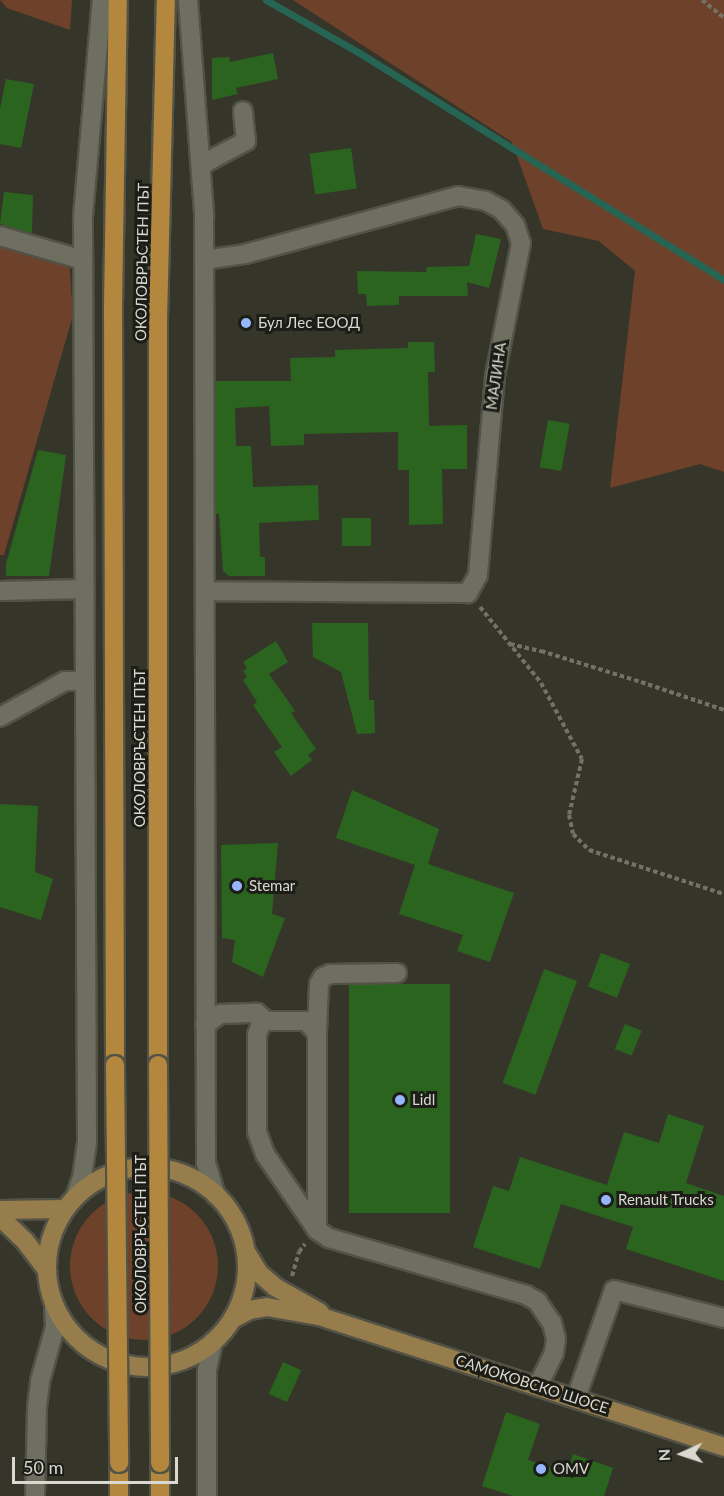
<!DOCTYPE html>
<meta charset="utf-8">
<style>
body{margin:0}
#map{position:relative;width:724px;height:1496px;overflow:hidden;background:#353629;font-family:Lato,sans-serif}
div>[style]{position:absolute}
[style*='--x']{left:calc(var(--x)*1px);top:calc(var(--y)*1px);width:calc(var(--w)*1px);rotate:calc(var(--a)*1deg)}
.green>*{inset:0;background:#6e412b}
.round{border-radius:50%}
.stream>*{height:7px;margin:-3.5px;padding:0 3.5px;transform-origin:3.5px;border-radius:3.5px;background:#266554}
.building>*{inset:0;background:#2b641f;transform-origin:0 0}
.path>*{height:4px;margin-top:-2px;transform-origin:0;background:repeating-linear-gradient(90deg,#727267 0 4.5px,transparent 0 7.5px)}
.roads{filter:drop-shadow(2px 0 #525247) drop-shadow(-2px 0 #525247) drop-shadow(0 2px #525247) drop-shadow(0 -2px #525247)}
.minor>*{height:18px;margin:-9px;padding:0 9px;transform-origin:9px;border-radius:9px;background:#6e6f61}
.major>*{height:18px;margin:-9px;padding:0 9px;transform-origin:9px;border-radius:9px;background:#977d4b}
.major>.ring{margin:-9px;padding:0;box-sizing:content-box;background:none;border:18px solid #977d4b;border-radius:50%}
.highway>*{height:18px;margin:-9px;padding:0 9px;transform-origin:9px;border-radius:9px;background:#b3873d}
.bridges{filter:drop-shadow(2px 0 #525247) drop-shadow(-2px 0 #525247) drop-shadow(0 2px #525247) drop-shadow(0 -2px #525247)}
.highway-bridge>*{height:18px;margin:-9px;padding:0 9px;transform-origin:9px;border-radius:9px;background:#b3873d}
.dots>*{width:16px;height:16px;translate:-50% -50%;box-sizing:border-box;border:3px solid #1d1d17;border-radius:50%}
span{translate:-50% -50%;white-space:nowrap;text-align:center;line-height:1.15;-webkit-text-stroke:6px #1d1d17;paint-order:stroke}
.street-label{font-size:15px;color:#d9d9d1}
.poi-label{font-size:15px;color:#d9d9d1}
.left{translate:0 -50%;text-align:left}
.north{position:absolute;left:652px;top:1424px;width:60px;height:60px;-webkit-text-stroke:4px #1d1d17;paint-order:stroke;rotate:267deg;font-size:16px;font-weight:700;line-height:24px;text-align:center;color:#d9d9d1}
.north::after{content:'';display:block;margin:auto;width:21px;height:27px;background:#d9d9d1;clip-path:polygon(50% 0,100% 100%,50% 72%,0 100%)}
.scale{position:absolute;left:12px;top:1457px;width:166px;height:27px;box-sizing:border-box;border:3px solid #d9d9d1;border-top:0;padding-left:8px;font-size:18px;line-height:21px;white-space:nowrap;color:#d9d9d1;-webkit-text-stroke:4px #1d1d17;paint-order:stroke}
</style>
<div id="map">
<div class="green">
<div style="clip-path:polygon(0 0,72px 0,70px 30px,7px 8px)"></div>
<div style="clip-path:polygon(293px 0,724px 0,724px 472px,700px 464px,610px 488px,635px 271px,599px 241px,543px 229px,512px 142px)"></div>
<div style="clip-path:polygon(0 243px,69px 259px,73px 315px,4px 555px,0 555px)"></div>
<div class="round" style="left:70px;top:1192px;width:148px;height:148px"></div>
</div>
<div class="stream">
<div style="--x:266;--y:0;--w:106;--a:29.5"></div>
<div style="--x:358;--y:52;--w:431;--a:31.9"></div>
</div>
<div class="building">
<div style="clip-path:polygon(273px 53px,278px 79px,236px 88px,238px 94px,212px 100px,212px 58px,229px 57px,230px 62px)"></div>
<div style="clip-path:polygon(6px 79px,34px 84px,21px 148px,0 144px,0 109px)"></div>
<div style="left:351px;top:148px;width:41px;height:42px;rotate:82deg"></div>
<div style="clip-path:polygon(4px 192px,33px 195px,32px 233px,0 224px)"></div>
<div style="clip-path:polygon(476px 234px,501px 239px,489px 288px,467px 282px,468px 296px,399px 296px,399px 305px,367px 306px,366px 294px,358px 294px,357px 271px,426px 272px,427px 267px,469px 266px)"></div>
<div style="clip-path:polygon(408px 342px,434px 342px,435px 372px,428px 372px,429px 426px,467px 425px,467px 469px,442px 469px,443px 524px,409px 525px,409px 470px,398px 470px,398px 432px,304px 434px,304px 445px,271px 446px,269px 406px,235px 408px,236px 446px,251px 446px,253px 487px,318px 485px,319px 520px,259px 523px,260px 557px,265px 557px,265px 576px,229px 576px,223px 571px,219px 514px,216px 514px,216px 381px,291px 381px,290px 358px,335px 357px,335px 350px,408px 348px)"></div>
<div style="left:548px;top:420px;width:22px;height:48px;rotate:10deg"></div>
<div style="clip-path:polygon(38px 450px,66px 455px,49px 576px,6px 576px,6px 564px)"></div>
<div style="left:342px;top:518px;width:29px;height:28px"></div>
<div style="clip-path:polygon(312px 623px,368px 623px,369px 700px,374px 700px,375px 733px,357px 734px,341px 672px,313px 657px)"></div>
<div style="clip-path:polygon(276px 641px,288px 662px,269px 674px,295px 711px,291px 713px,316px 749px,308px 755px,312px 760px,291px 776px,274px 752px,282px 747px,253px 705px,257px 702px,243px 680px,247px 677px,243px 671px,247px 668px,243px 662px)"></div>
<div style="clip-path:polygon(352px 790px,439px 829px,428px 864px,514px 893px,490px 962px,457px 951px,463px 935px,399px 914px,415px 865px,336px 838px)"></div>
<div style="clip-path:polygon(0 804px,38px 806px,35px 872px,53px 879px,41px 920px,0 907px)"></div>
<div style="clip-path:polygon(278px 843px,272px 914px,285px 918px,263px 977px,232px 962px,235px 940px,222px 938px,221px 845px)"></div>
<div style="left:601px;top:953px;width:31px;height:36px;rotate:21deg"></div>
<div style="left:577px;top:981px;width:121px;height:35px;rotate:110deg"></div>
<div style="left:450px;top:984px;width:229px;height:101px;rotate:90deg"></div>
<div style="left:625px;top:1024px;width:18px;height:27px;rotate:22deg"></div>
<div style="clip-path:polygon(668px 1114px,704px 1126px,686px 1183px,724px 1196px,724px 1281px,626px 1249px,633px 1227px,561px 1204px,540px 1269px,473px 1247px,493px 1186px,509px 1191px,520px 1157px,607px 1185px,624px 1132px,659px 1143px)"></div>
<div style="left:283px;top:1362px;width:20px;height:35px;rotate:24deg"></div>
<div style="clip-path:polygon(506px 1412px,540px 1424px,528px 1460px,567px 1473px,573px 1454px,613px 1468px,604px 1496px,513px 1496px,482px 1486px)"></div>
</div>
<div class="path">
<div style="--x:702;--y:0;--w:28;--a:39"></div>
<div style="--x:480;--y:607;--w:97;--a:51.2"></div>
<div style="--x:541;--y:683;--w:86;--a:61.7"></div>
<div style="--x:582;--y:759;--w:57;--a:103.1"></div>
<div style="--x:569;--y:815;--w:19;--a:78"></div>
<div style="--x:573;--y:834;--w:23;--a:45"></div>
<div style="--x:589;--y:850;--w:142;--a:18.1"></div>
<div style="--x:510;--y:644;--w:32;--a:13"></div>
<div style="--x:541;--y:651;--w:105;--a:17.2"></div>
<div style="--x:641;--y:682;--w:88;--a:18.6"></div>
<div style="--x:292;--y:1276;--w:25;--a:-74"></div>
<div style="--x:299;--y:1252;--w:10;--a:-53"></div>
</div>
<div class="roads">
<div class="minor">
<div style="--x:188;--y:0;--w:216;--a:85.7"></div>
<div style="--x:204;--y:215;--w:926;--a:89.88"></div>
<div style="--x:206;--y:1141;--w:22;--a:90"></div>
<div style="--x:206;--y:1163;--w:34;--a:73"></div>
<div style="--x:201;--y:170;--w:6;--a:-72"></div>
<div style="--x:203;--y:164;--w:49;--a:-28.1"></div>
<div style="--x:246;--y:141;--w:30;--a:-96"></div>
<div style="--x:0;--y:236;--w:86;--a:16.1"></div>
<div style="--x:204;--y:260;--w:41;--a:-8.3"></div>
<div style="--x:245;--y:254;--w:221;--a:-15.2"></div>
<div style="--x:458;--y:196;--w:28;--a:10"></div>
<div style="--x:486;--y:201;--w:18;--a:29"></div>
<div style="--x:502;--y:210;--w:20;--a:49"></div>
<div style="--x:515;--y:225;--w:19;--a:72"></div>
<div style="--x:521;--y:243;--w:136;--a:101.1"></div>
<div style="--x:495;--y:376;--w:200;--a:94.9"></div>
<div style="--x:478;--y:575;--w:21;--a:119"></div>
<div style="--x:468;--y:593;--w:263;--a:-179.6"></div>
<div style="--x:0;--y:591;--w:85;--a:-1.3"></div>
<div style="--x:0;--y:717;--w:74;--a:-29"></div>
<div style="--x:65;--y:681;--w:20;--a:0"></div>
<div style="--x:205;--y:1025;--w:19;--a:-36"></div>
<div style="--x:220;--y:1014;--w:37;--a:-2"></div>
<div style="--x:257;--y:1013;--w:12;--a:42"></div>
<div style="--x:317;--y:1033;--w:49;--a:-87.7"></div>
<div style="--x:319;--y:984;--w:8;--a:-60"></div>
<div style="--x:323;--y:977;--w:8;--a:-23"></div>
<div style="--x:330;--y:974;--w:67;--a:-0.9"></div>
<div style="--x:76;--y:1195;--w:18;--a:-71"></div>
<div style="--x:82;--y:1178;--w:36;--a:-82"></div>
<div style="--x:87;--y:1142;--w:926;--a:-90.25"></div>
<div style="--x:83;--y:216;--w:217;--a:-85"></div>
<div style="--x:317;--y:1230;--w:92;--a:-124.4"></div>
<div style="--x:265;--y:1154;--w:23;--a:-110"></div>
<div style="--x:257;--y:1132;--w:97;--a:-90"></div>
<div style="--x:257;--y:1035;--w:9;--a:-72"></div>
<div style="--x:260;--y:1026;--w:8;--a:-40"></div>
<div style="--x:266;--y:1021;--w:40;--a:0"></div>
<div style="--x:306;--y:1021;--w:16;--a:47"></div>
<div style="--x:317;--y:1033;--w:197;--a:90"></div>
<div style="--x:317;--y:1230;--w:14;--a:34"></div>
<div style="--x:329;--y:1238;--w:205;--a:16.1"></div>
<div style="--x:526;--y:1295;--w:13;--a:29"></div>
<div style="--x:537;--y:1301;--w:27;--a:56"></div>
<div style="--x:552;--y:1323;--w:16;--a:76"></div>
<div style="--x:556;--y:1339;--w:14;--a:98"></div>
<div style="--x:554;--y:1353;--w:37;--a:116"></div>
<div style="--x:576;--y:1398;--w:114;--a:-70.6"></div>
<div style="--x:614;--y:1290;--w:114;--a:14.3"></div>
<div style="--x:35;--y:1496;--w:89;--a:-88.7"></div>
<div style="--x:37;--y:1407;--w:26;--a:-83"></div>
<div style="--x:40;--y:1381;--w:56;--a:-74.5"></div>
<div style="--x:55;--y:1327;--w:19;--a:-93"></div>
<div style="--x:207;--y:1496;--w:126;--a:-90"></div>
<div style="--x:207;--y:1370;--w:29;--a:-78"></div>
</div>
<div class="major">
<div class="ring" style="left:47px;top:1167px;width:182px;height:182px"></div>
<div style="--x:0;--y:1210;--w:65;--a:-0.9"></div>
<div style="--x:0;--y:1217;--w:35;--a:44"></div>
<div style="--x:25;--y:1241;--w:35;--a:53"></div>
<div style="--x:248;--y:1255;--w:21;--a:59"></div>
<div style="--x:259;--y:1273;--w:21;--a:41"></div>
<div style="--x:275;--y:1287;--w:51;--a:29.6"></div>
<div style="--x:233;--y:1319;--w:18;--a:-29"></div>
<div style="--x:249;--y:1310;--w:18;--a:-9"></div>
<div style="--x:267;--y:1307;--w:53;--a:9.8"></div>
<div style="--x:319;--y:1316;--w:426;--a:17.9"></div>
</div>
<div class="highway">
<div style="--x:115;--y:1065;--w:758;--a:-90.15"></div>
<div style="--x:113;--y:307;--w:307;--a:-89.1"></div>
<div style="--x:158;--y:1065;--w:745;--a:-90"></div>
<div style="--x:158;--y:320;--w:320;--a:-88.6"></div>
<div style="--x:119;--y:1463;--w:33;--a:90"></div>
<div style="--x:160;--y:1463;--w:33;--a:90"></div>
</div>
</div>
<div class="bridges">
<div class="highway-bridge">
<div style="--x:115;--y:1065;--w:398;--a:89.4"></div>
<div style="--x:158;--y:1065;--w:398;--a:89.7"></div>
</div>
</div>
<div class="dots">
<div style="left:246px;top:323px;background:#97b6fd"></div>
<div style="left:237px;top:886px;background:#97b6fd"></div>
<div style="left:400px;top:1100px;background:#97b6fd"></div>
<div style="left:606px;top:1200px;background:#97b6fd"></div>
<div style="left:541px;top:1469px;background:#97b6fd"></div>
</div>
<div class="street-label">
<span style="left:142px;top:262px;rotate:-89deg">ОКОЛОВРЪСТЕН ПЪТ</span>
<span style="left:496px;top:376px;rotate:-82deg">МАЛИНА</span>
<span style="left:140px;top:748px;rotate:-90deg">ОКОЛОВРЪСТЕН ПЪТ</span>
<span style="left:141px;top:1234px;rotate:-90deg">ОКОЛОВРЪСТЕН ПЪТ</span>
<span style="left:532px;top:1384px;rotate:18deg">САМОКОВСКО ШОСЕ</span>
</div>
<div class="poi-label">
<span class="left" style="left:258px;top:323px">Бул Лес ЕООД</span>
<span class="left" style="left:249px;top:886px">Stemar</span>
<span class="left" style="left:412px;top:1100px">Lidl</span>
<span class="left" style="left:618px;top:1200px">Renault Trucks</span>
<span class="left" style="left:553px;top:1469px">OMV</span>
</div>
<div class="north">N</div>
<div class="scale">50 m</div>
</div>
